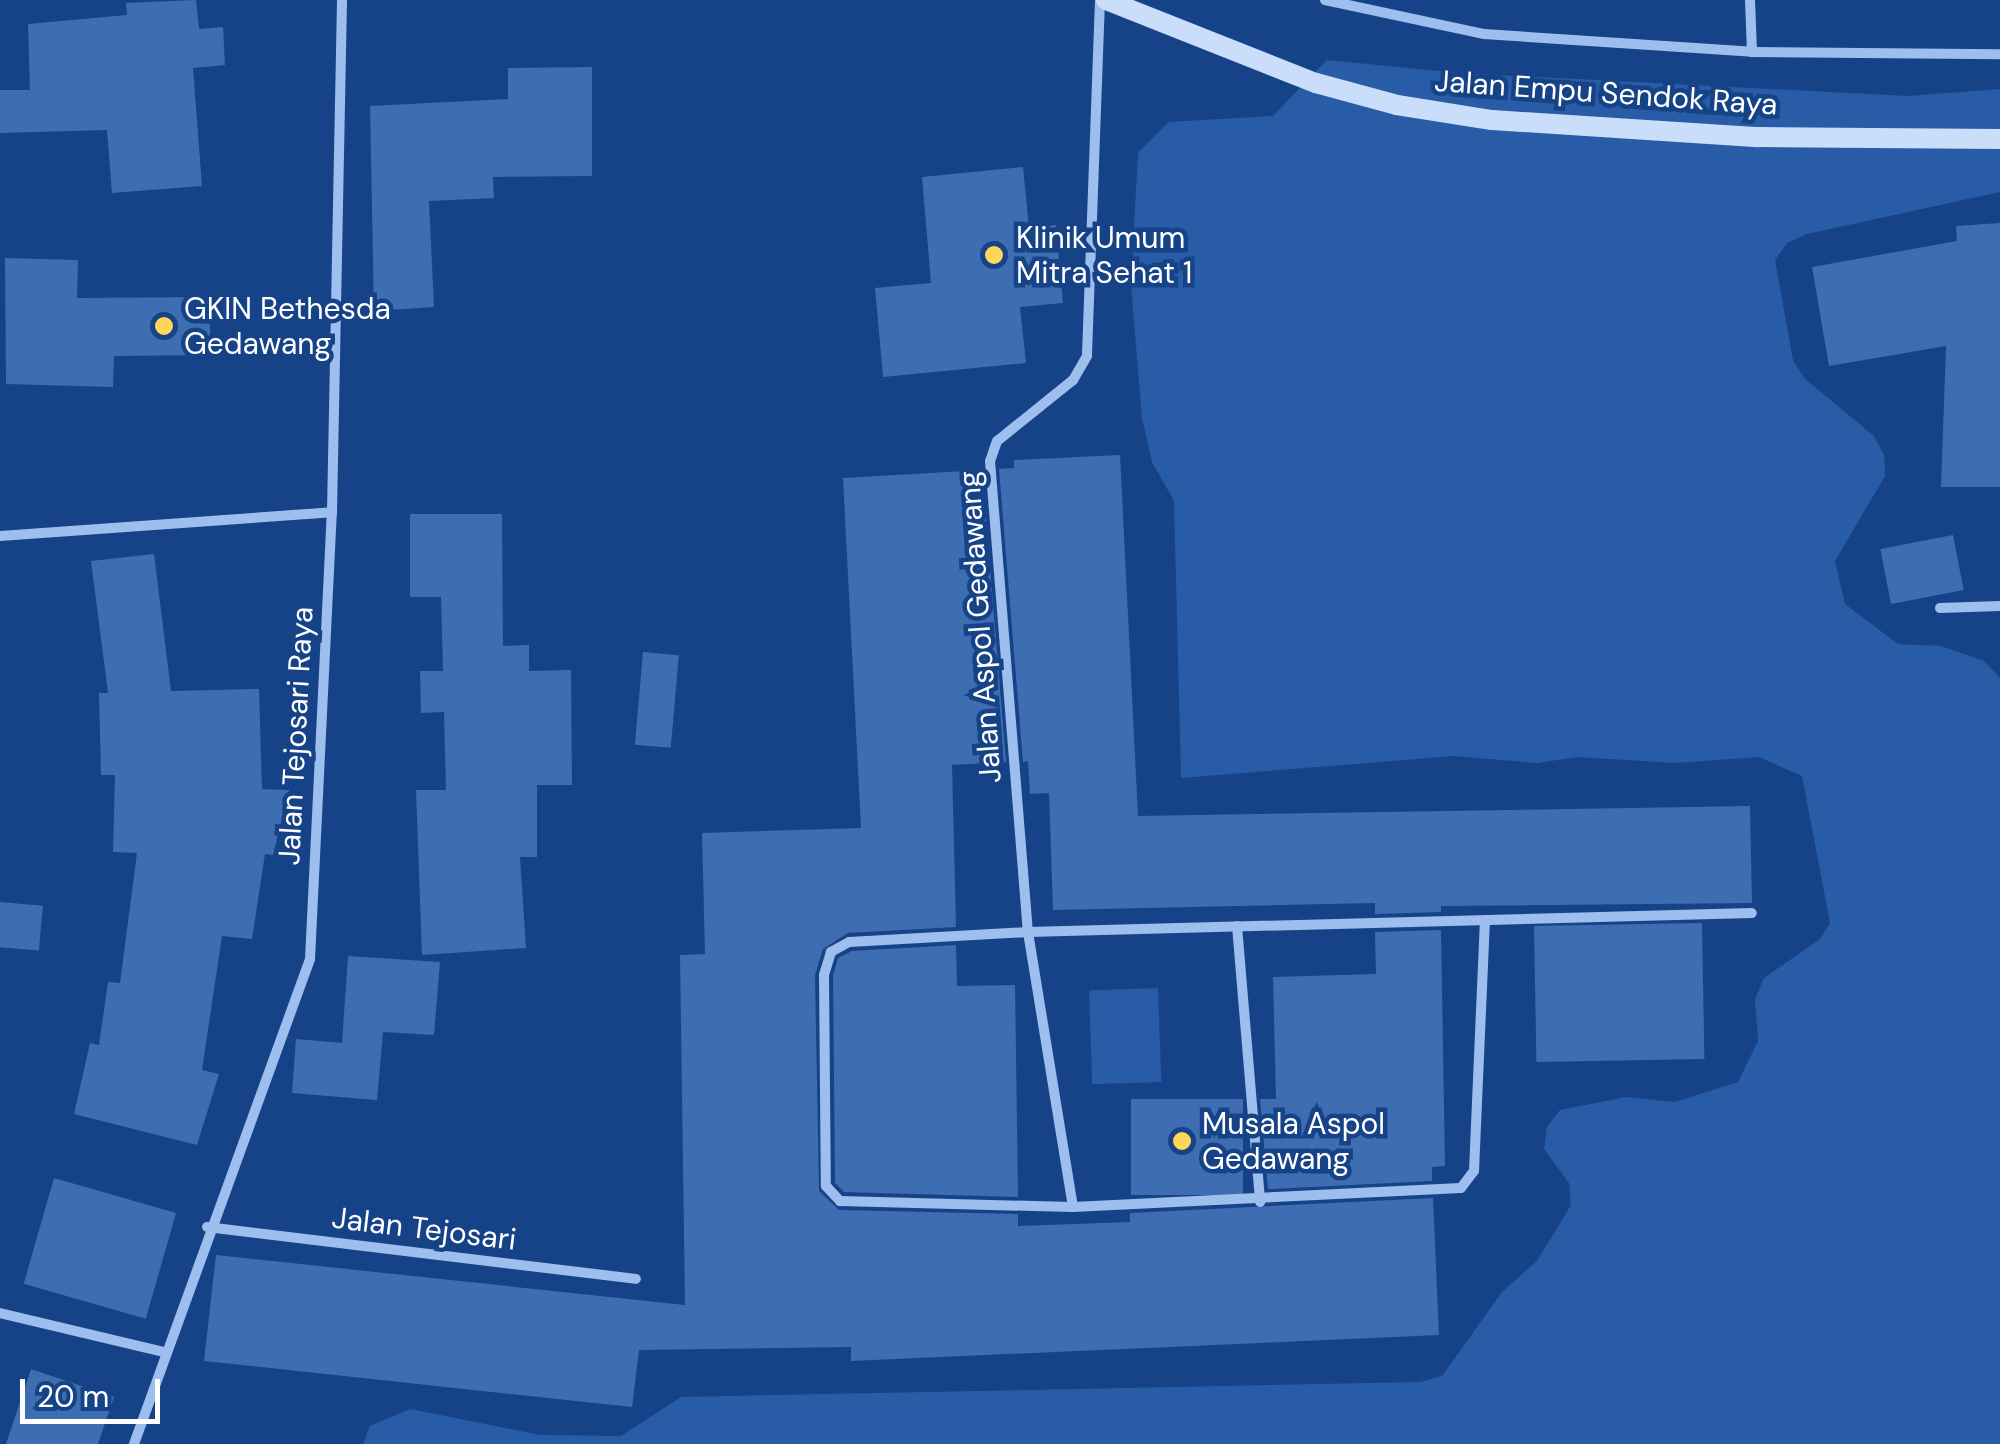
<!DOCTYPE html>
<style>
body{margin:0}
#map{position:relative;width:2000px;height:1444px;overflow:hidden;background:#164387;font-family:"DM Sans",sans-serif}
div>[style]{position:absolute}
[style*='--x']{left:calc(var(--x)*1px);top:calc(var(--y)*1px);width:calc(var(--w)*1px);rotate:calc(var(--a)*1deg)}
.green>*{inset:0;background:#295ca6;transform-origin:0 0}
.building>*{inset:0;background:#3f6db1;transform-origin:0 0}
.street>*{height:10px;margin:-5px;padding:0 5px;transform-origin:5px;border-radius:5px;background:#9dbeee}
.secondary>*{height:20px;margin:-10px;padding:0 10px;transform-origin:10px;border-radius:10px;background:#caddfa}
.dots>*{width:28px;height:28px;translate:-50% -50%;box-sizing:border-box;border:5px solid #164387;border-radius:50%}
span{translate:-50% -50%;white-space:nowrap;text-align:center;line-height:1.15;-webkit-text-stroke:9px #164387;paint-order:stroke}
.street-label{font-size:30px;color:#fff}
.poi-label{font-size:30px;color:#fff}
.left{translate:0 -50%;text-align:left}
.scale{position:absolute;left:20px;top:1379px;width:140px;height:45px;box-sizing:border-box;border:5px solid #fff;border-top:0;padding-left:12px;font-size:30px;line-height:35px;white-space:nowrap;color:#fff;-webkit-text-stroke:8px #164387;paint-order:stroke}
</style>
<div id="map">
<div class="green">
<div style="clip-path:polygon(1327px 60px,1459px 73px,1908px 96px,2000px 89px,2000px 192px,1807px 234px,1787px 243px,1775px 260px,1793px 360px,1804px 378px,1874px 436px,1884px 455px,1885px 476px,1835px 561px,1845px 604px,1898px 644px,1941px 646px,1984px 661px,2000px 678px,2000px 1444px,363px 1444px,370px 1426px,410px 1409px,540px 1435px,621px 1436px,681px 1397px,1420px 1382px,1442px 1376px,1502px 1292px,1537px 1261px,1571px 1205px,1569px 1183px,1544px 1149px,1547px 1127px,1560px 1110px,1626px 1097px,1675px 1102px,1738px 1082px,1758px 1041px,1755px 999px,1764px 978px,1820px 939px,1830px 923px,1802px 776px,1759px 757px,1675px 763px,1577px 757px,1537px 763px,1454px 756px,1181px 778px,1174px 501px,1152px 462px,1142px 418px,1131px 285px,1138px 153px,1169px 122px,1273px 116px)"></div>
<div style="left:1158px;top:988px;width:94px;height:69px;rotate:88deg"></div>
</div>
<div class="building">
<div style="clip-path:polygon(196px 0,199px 29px,223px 27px,225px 65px,193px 68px,202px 186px,112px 193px,107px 130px,0 133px,0 90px,30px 90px,28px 24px,127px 15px,126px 3px)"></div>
<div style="clip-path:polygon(592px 67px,592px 176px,493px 177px,494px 198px,429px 201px,434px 307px,374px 311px,370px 106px,508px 99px,508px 68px)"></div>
<div style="clip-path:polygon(1023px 167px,1029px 228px,1056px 225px,1063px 303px,1020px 307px,1026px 363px,883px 377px,875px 288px,931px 283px,922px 177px)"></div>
<div style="clip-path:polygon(2000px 223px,2000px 487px,1941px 487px,1946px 346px,1829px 366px,1812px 267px,1957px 241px,1956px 226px)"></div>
<div style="clip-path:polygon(5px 258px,78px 260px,77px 298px,210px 297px,210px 355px,114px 356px,113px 387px,6px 384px)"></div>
<div style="clip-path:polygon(1120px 455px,1138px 816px,1750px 806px,1752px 903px,1441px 906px,1441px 912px,1375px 914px,1375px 903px,1053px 910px,1049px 793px,1030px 794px,1028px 761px,1023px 762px,999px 469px,1014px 468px,1014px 460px)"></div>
<div style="clip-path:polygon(982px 470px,1006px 762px,952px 765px,956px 927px,848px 933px,823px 949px,815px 975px,819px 1191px,839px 1210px,1018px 1214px,1018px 1226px,1130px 1222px,1130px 1213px,1433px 1198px,1439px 1335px,851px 1361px,851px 1347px,639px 1350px,632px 1407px,204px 1361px,216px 1255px,685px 1305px,680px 955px,705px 954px,702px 833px,861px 828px,843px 478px)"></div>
<div style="clip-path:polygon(410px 514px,502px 514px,503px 646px,529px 645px,529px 671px,571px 670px,572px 785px,537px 785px,537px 857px,520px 857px,526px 948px,422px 955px,416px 790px,446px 790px,444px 712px,421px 713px,420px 671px,443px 671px,441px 597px,410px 597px)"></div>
<div style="left:1953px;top:535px;width:56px;height:74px;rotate:79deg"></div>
<div style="clip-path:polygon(154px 554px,171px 691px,259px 689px,262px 789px,289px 790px,273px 855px,265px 854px,252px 939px,222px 936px,202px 1070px,219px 1074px,197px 1145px,74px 1114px,90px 1043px,99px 1045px,108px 982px,120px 983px,137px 853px,113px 852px,115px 775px,101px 775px,99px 693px,108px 693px,91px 561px)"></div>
<div style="left:643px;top:652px;width:36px;height:93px;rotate:5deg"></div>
<div style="left:0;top:902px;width:43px;height:45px;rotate:5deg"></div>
<div style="left:1702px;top:923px;width:136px;height:168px;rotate:89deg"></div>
<div style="clip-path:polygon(1441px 930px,1445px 1166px,1432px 1167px,1432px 1181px,1268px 1189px,1260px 1099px,1276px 1099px,1273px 977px,1376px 974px,1375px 932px)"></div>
<div style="clip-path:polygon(956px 945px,957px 986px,1015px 985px,1018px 1197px,844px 1192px,835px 1183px,833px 976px,838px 958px,852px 951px)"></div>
<div style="clip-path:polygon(348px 956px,440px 962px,434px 1035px,383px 1032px,377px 1100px,292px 1093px,296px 1039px,342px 1043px)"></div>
<div style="left:1131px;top:1099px;width:112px;height:96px"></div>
<div style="left:54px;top:1178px;width:127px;height:110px;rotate:16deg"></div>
<div style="clip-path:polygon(31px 1369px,114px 1397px,98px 1444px,6px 1444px)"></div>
</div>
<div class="street">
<div style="--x:1100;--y:0;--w:356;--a:92.1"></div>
<div style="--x:1087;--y:356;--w:28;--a:120"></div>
<div style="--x:1073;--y:380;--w:97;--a:141.2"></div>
<div style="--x:997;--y:441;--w:21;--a:109"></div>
<div style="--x:990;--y:461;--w:473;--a:85.4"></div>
<div style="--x:1028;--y:932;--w:179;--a:176.8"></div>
<div style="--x:849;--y:942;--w:21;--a:151"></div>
<div style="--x:831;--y:952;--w:24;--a:107"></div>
<div style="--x:824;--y:975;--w:211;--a:89.5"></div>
<div style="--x:826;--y:1186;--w:21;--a:47"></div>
<div style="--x:840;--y:1201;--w:233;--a:1.5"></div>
<div style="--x:1073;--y:1207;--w:388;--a:-2.8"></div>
<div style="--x:1461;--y:1188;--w:21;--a:-53"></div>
<div style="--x:1474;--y:1171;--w:249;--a:-87.5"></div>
<div style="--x:1325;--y:0;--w:163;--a:12.1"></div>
<div style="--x:1484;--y:34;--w:269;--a:3.8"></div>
<div style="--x:1752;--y:52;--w:248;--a:0.5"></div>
<div style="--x:1750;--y:0;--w:52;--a:87.8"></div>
<div style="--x:0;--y:536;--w:333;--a:-4.1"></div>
<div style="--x:1940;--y:608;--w:60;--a:-1.9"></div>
<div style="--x:1237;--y:926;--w:277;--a:85.2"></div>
<div style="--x:1073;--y:1207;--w:279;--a:-99.3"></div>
<div style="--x:1028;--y:932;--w:724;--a:-1.5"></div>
<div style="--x:207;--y:1227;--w:432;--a:6.9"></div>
<div style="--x:0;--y:1313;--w:169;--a:13.4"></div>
<div style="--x:134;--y:1444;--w:516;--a:-70.05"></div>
<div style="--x:310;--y:959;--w:448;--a:-87.2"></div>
<div style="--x:332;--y:512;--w:512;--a:-88.88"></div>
</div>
<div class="secondary">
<div style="--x:1106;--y:0;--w:226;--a:21.6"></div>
<div style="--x:1316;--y:83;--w:84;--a:15.2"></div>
<div style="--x:1397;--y:105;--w:96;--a:9"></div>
<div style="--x:1492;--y:120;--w:267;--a:3.7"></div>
<div style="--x:1758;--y:137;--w:242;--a:0.5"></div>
</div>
<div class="dots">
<div style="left:994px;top:255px;background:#ffd65a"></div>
<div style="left:164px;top:326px;background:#ffd65a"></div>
<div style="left:1182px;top:1141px;background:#ffd65a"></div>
</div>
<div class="street-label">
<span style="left:1606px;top:93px;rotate:4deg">Jalan Empu Sendok Raya</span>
<span style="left:980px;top:627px;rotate:-94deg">Jalan Aspol Gedawang</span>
<span style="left:296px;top:736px;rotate:-87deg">Jalan Tejosari Raya</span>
<span style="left:424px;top:1229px;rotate:7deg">Jalan Tejosari</span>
</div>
<div class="poi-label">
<span class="left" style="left:1016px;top:255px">Klinik Umum<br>Mitra Sehat 1</span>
<span class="left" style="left:184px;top:326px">GKIN Bethesda<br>Gedawang</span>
<span class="left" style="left:1202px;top:1141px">Musala Aspol<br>Gedawang</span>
</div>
<div class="scale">20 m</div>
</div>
